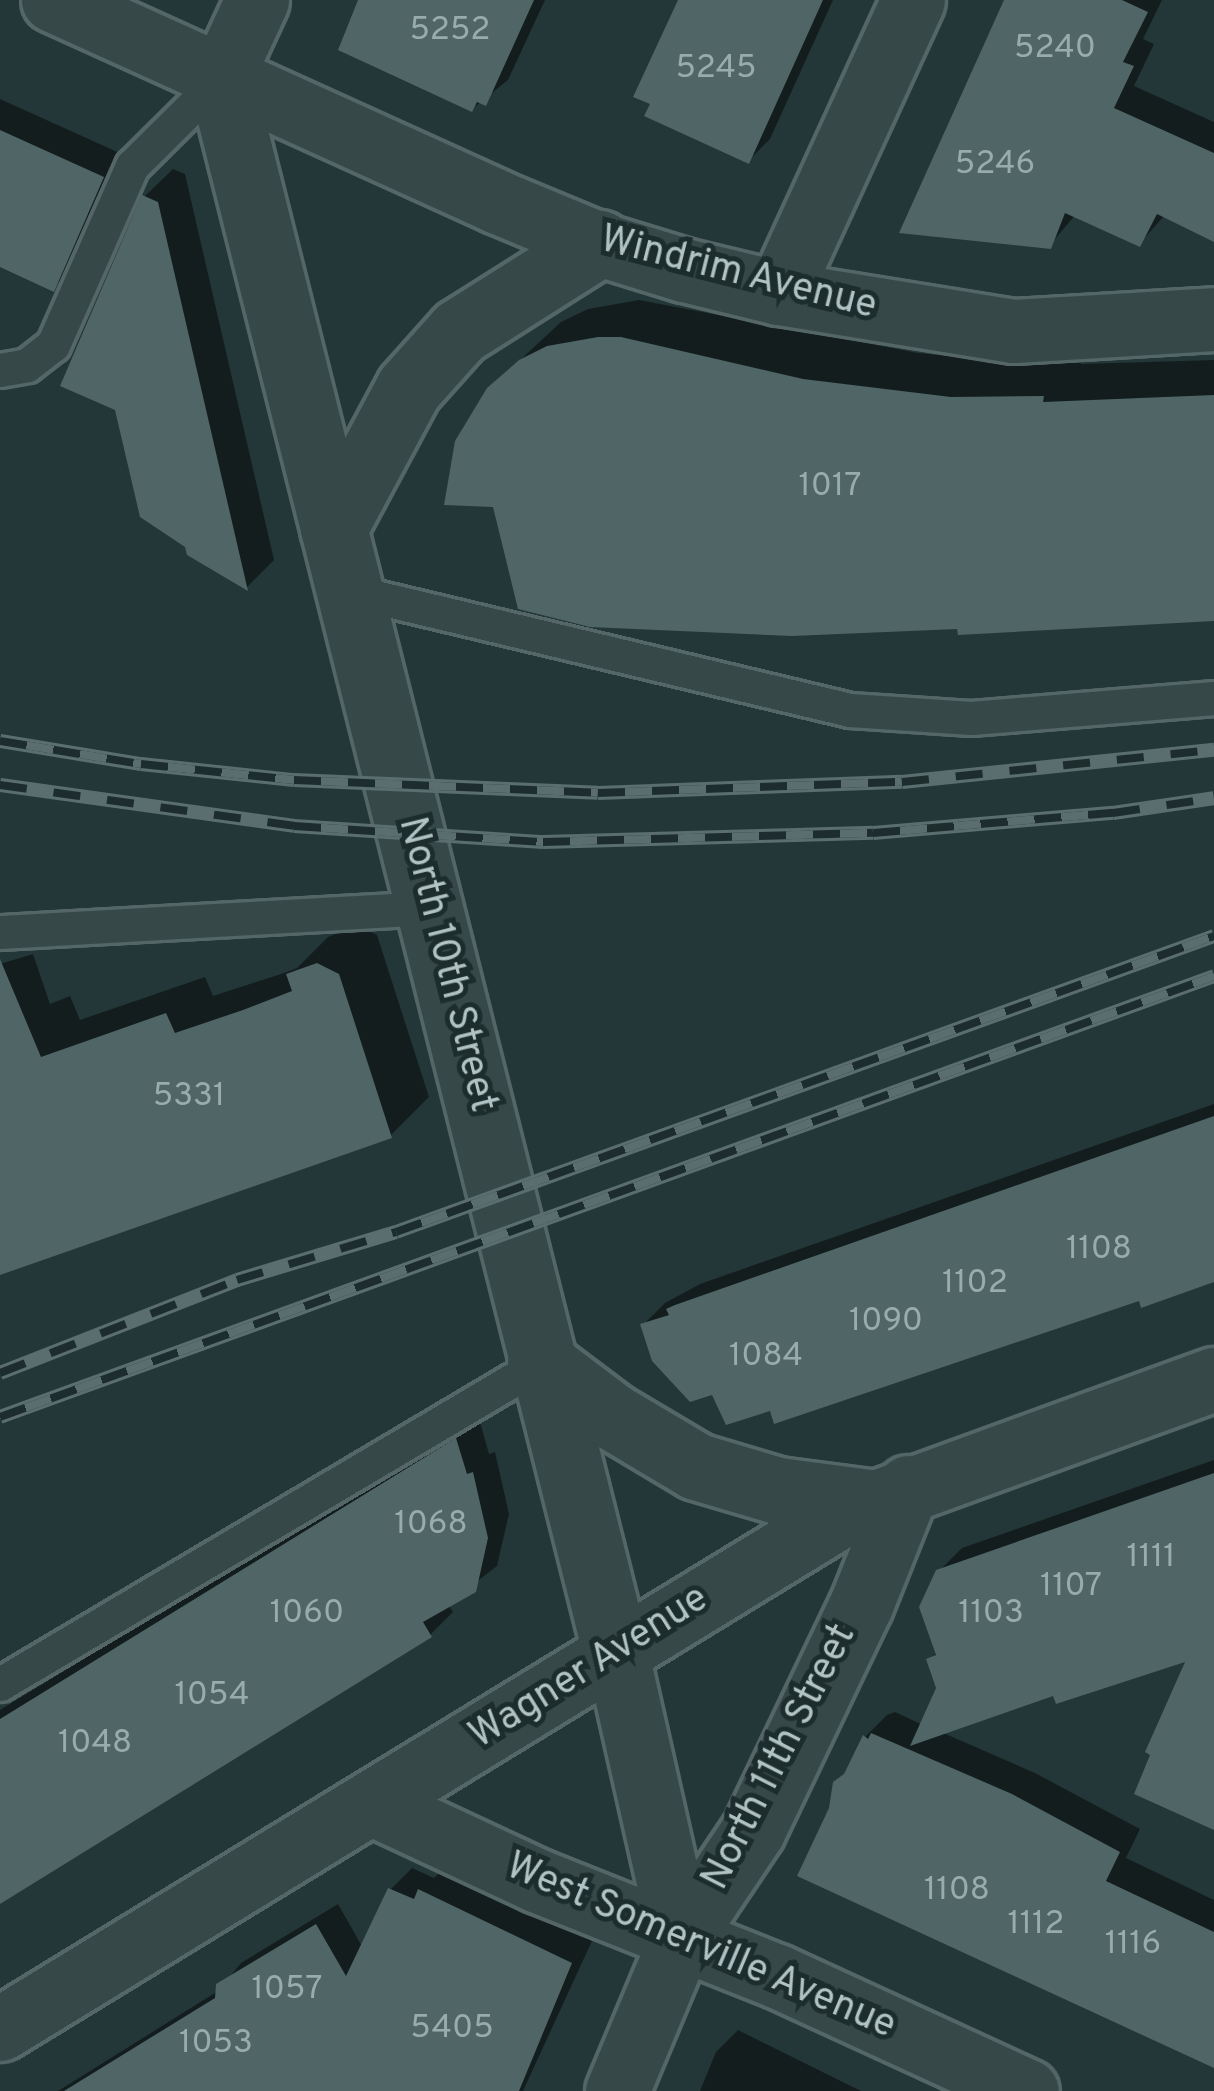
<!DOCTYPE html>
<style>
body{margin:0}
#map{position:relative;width:1214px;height:2091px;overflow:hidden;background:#243738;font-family:Overpass,sans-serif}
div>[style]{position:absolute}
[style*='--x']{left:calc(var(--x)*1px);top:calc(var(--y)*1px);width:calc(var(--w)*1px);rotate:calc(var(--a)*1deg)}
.shadow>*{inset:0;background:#0007}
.building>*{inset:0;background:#4f6566}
.roads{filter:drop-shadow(3px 0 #566) drop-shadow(-3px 0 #566) drop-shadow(0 3px #566) drop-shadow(0 -3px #566)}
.service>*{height:33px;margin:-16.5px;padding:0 16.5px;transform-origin:16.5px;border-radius:16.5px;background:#374848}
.minor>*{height:63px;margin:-31.5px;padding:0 31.5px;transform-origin:31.5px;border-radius:31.5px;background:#374848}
.tertiary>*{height:66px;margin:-33px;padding:0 33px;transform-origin:33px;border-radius:33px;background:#374848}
.rail>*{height:14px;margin-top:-7px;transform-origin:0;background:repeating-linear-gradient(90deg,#1d2d2d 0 27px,#5a6e6f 0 54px);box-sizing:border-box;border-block:3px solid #5a6e6f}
span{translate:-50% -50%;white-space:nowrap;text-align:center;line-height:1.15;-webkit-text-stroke:10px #1d2d2d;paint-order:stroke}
.number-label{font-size:33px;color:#99acac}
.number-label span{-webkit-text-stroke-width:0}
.street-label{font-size:39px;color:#b2c3c4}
</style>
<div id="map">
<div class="shadow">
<div style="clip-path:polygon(363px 0,545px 0,508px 80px,472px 109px)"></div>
<div style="clip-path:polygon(685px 0,833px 0,770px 139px,748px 161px)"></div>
<div style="clip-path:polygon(1009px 0,1162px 0,1143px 39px,1154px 44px,1134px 86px,1214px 122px,1214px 237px,1165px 215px,1140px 243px,1076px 214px,1050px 245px)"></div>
<div style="clip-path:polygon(0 99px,124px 155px,75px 266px,53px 288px,0 264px)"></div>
<div style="clip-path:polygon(173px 169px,185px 174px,274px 560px,247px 587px,190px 553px,145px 196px)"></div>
<div style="clip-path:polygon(639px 300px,918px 353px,991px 360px,1081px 359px,1081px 364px,1214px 360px,1214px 618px,496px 504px,447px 502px,450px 471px,463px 428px,489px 389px,561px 322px,588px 309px)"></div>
<div style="clip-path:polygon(357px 925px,377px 935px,429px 1097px,390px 1136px,0 1274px,0 964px,33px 954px,50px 1004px,70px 996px,80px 1020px,205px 977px,213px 996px,284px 973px,297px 968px,328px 937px)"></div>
<div style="clip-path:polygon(1214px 1104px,1214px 1275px,772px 1407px,714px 1391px,643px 1325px,665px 1303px,700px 1284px)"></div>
<div style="clip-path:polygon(479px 1418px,489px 1454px,495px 1452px,509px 1514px,497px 1566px,448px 1604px,453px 1612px,430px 1635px,0 1896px,0 1710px)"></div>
<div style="clip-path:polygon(1214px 1460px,1214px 1826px,1190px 1657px,1055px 1692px,941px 1732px,1035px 1773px,1140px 1829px,1126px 1858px,1214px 1900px,1214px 2060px,849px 1770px,865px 1737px,887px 1715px,895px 1712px,923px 1725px,940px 1688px,929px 1660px,938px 1652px,939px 1571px,962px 1548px)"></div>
<div style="clip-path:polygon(412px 1868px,434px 1878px,442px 1870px,592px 1941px,523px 2091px,58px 2091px,218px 1991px,241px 1963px,338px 1904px,363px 1948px,391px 1889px)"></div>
<div style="clip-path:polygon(738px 2030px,861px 2091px,700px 2091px,716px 2052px)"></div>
</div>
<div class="building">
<div style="clip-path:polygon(358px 0,534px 0,486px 106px,477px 102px,472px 112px,338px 50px)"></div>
<div style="clip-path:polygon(678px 0,823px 0,749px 164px,644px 116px,650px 104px,633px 97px)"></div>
<div style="clip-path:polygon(1004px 0,1122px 0,1148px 12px,1123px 62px,1134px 66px,1114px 108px,1214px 153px,1214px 242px,1157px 214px,1140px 247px,1065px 213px,1051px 249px,899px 233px)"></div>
<div style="clip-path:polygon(0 130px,104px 177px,54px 292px,0 267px)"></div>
<div style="clip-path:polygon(142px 195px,158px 202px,248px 591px,187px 555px,185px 547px,140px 517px,115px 410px,60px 386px)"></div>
<div style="clip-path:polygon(598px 337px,621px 337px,803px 379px,951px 397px,1044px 396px,1043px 402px,1214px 395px,1214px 621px,958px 635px,957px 629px,792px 636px,590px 627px,518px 609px,493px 507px,444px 505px,455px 441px,487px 388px,519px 360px,547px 346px)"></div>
<div style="clip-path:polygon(0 959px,41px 1057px,166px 1013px,175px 1033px,243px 1010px,292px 991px,286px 974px,317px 963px,339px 974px,392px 1138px,0 1275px)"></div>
<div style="clip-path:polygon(1214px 1116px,1214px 1282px,1141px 1308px,1139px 1301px,774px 1424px,770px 1411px,726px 1425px,712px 1395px,690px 1402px,652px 1361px,640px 1324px,669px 1315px,666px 1309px,675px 1305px)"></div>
<div style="clip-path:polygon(456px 1438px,467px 1474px,473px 1472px,488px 1538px,476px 1592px,423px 1622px,432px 1637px,0 1904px,0 1719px)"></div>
<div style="clip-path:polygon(1214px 1473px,1214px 1830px,1134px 1794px,1150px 1755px,1145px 1752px,1185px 1662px,1056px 1704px,1053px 1696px,910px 1746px,936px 1688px,926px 1659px,936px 1655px,919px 1607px,936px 1570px)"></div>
<div style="clip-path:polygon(871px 1733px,1012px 1794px,1120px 1852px,1106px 1881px,1214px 1932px,1214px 2068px,797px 1876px,829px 1808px,833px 1782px,844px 1774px,863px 1735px,868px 1739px)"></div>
<div style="clip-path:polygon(388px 1888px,414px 1899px,418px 1889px,572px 1963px,519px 2091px,64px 2091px,215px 1998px,216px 1984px,316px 1924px,346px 1976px)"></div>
</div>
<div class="roads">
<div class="service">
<div style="--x:0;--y:370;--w:27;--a:-10"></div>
<div style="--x:27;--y:365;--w:33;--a:-38"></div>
<div style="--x:53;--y:345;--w:196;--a:-66.2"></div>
<div style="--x:132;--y:166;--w:125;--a:-44.7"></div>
<div style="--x:350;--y:591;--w:514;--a:13.39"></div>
<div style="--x:850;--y:710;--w:121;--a:3.8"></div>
<div style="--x:971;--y:718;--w:244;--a:-4.7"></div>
<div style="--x:0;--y:932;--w:431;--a:-3.2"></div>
<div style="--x:0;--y:1684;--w:629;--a:-30.68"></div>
</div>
<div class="minor">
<div style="--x:53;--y:0;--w:489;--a:24.4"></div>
<div style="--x:498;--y:202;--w:109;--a:22.6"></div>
<div style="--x:599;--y:244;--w:89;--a:17"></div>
<div style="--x:684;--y:270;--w:98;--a:13.6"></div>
<div style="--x:779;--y:293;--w:238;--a:9.2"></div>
<div style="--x:1014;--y:331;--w:200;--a:-3.4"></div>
<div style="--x:221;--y:78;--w:86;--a:-65.2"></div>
<div style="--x:779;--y:293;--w:322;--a:-65.4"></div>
<div style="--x:616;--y:1650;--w:295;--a:77.3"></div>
<div style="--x:373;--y:1804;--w:182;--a:25"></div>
<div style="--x:538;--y:1881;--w:257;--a:21.7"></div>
<div style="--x:777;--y:1976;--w:275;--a:24.7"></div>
<div style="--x:0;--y:2029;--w:988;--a:-31.42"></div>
<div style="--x:843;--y:1514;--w:395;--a:-20"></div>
<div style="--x:617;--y:2091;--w:166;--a:-67.3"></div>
<div style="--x:681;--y:1938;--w:129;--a:-56.1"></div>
<div style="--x:753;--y:1831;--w:250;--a:-64.5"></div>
<div style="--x:861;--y:1605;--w:127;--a:-68.3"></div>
</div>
<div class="tertiary">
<div style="--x:221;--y:78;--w:1621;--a:75.9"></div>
<div style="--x:334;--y:529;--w:159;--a:-61.8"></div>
<div style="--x:409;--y:389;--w:76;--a:-48.2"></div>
<div style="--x:460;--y:332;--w:165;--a:-32.3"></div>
<div style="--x:541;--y:1363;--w:90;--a:36.9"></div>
<div style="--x:613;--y:1417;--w:98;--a:30.8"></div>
<div style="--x:697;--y:1467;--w:84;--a:16.5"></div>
<div style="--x:778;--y:1491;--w:92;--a:7.5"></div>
</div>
</div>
<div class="rail">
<div style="--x:0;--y:741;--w:143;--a:9.3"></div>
<div style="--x:141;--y:764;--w:154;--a:6"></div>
<div style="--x:294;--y:780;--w:304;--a:2.4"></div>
<div style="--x:598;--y:793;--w:304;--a:-2.1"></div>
<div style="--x:902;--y:782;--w:314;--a:-5.9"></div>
<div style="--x:0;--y:785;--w:297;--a:7.9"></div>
<div style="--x:294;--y:826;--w:250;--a:3.7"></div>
<div style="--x:543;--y:842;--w:330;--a:-1.6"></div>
<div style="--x:873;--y:833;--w:241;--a:-4.8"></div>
<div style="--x:1113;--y:813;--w:102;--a:-8.4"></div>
<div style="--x:0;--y:1373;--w:255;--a:-21.4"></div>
<div style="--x:237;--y:1280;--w:166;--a:-16.8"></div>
<div style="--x:396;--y:1232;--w:870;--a:-19.89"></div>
<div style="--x:0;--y:1417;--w:1292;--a:-19.96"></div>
</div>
<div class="number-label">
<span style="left:450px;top:32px">5252</span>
<span style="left:1055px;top:50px">5240</span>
<span style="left:716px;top:70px">5245</span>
<span style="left:995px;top:166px">5246</span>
<span style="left:830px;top:488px">1017</span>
<span style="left:189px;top:1098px">5331</span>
<span style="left:1099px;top:1251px">1108</span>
<span style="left:975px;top:1285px">1102</span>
<span style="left:886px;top:1323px">1090</span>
<span style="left:766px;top:1358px">1084</span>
<span style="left:431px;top:1526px">1068</span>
<span style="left:1151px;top:1559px">1111</span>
<span style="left:1071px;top:1588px">1107</span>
<span style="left:307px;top:1615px">1060</span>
<span style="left:991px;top:1615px">1103</span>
<span style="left:212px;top:1697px">1054</span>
<span style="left:95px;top:1745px">1048</span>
<span style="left:957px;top:1892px">1108</span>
<span style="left:1036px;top:1926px">1112</span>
<span style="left:1133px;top:1946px">1116</span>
<span style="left:287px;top:1991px">1057</span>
<span style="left:452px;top:2030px">5405</span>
<span style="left:216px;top:2045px">1053</span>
</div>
<div class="street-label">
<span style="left:738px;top:275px;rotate:14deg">Windrim Avenue</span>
<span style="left:445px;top:965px;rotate:76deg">North 10th Street</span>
<span style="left:590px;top:1669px;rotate:-32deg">Wagner Avenue</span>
<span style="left:781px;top:1758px;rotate:-63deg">North 11th Street</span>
<span style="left:700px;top:1948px;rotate:23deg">West Somerville Avenue</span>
</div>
</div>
